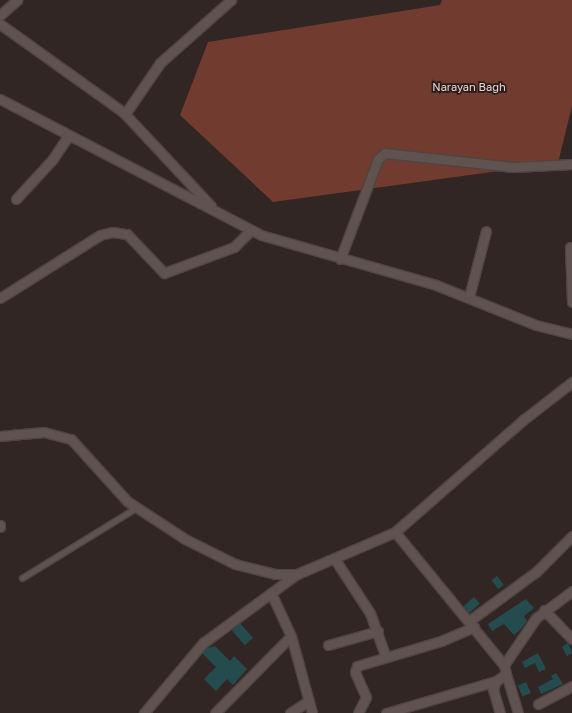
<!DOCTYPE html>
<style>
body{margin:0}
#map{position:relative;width:572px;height:713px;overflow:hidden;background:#312623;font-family:"Golos Text",sans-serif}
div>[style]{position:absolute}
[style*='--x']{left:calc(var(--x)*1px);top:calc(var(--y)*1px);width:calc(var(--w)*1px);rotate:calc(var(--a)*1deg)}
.green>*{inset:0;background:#713b2f}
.building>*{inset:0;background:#244c4f;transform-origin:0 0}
.roads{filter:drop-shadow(1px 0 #4d4542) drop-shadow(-1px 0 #4d4542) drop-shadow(0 1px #4d4542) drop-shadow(0 -1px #4d4542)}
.lane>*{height:4.5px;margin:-2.25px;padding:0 2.25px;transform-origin:2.25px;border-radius:2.25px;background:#5f524f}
.street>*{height:9px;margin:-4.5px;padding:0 4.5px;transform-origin:4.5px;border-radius:4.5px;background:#5f524f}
span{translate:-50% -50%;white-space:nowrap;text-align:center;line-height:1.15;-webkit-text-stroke:3.5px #271c1a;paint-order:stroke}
.park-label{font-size:11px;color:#f0d7d2}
</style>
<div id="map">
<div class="green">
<div style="clip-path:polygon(442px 0,572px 0,572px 106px,558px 163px,273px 202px,180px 115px,208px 42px,440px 5px)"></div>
</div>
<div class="building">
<div style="left:497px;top:576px;width:11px;height:7px;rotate:52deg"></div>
<div style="left:474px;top:597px;width:9px;height:14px;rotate:49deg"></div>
<div style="clip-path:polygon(526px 599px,534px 608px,524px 616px,527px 621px,521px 629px,514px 635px,504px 624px,492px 631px,488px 624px)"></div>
<div style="left:240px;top:623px;width:20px;height:11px;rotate:49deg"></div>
<div style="clip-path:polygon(568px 643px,572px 653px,567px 656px,562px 647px)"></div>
<div style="clip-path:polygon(215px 646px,230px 661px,234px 656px,247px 669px,233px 685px,227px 679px,216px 691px,204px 679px,216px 667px,202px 653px,207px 648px)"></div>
<div style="clip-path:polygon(538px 653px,546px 669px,539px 672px,535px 663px,525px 668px,522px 662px)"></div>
<div style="clip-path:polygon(556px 673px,563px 684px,541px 694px,538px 687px,553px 679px,551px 676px)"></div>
<div style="left:526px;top:682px;width:12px;height:9px;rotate:66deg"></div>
</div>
<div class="roads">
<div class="lane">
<div style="--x:22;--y:578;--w:134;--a:-31.6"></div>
</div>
<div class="street">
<div style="--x:0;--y:15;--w:23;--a:-41"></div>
<div style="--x:0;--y:24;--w:151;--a:35.6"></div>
<div style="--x:123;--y:112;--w:129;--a:46.9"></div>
<div style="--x:0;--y:99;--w:294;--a:27.5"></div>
<div style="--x:261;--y:235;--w:182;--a:15.9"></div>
<div style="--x:436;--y:285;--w:108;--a:21.8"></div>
<div style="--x:536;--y:325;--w:37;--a:14"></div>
<div style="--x:125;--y:114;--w:62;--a:-55.5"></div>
<div style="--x:160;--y:63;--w:95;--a:-41.6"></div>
<div style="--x:16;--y:199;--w:53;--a:-47.3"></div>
<div style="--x:52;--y:160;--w:30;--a:-56"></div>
<div style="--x:570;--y:247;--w:55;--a:87.9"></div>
<div style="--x:340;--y:259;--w:107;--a:-69.2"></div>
<div style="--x:378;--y:159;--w:9;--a:-41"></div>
<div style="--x:385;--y:153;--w:129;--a:6.2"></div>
<div style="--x:513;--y:167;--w:59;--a:-2.9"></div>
<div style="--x:469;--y:297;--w:68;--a:-75.6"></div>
<div style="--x:0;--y:298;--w:118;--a:-32.2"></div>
<div style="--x:100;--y:235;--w:12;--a:-14"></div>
<div style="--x:112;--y:232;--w:15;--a:8"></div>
<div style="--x:127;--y:234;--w:54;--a:46.5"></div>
<div style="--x:164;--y:273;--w:75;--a:-20.4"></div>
<div style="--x:234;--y:247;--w:24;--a:-45"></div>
<div style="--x:0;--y:436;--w:44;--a:-5.2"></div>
<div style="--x:44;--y:432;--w:28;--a:15"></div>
<div style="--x:71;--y:439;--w:84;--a:47.9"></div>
<div style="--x:127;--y:501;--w:69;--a:33.2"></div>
<div style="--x:185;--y:539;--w:56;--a:26.6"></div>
<div style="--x:235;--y:564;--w:41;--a:14"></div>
<div style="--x:275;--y:574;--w:22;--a:0"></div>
<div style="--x:297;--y:574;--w:107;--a:-23.2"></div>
<div style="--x:395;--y:532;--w:170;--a:-41.2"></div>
<div style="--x:523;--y:420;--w:62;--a:-37.8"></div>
<div style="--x:0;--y:525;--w:2;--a:90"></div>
<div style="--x:395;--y:532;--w:172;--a:50.7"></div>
<div style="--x:504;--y:665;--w:9;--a:77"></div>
<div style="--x:506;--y:674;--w:12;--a:145"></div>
<div style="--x:496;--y:681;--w:9;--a:111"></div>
<div style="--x:493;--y:689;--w:25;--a:74"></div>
<div style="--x:334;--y:558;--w:66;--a:56.8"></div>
<div style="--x:370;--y:613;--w:45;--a:70.3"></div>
<div style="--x:271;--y:593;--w:47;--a:65.1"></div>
<div style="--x:291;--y:636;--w:80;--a:74.7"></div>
<div style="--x:544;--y:610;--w:40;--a:46"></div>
<div style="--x:469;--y:621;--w:83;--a:-36.2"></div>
<div style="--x:536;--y:572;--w:51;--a:-45"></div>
<div style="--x:328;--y:645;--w:52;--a:-15.6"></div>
<div style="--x:504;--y:665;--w:57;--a:-55.8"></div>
<div style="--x:536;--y:618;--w:45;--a:-36.9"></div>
<div style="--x:506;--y:674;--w:41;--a:72.9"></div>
<div style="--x:538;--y:704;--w:38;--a:-28"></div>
<div style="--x:144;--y:713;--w:92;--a:-49.9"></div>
<div style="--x:203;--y:643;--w:117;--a:-36.3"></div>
<div style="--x:215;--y:713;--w:108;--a:-45.4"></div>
<div style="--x:290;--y:713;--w:20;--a:-33"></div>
<div style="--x:358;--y:713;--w:18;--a:-63"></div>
<div style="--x:366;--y:697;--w:27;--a:-114"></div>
<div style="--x:355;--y:672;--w:6;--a:-72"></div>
<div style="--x:357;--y:666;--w:88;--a:-16.6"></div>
<div style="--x:441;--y:641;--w:36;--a:-23"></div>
<div style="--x:386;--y:713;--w:115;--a:-16.2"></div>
</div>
</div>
<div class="park-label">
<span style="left:469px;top:87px">Narayan Bagh</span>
</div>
</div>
